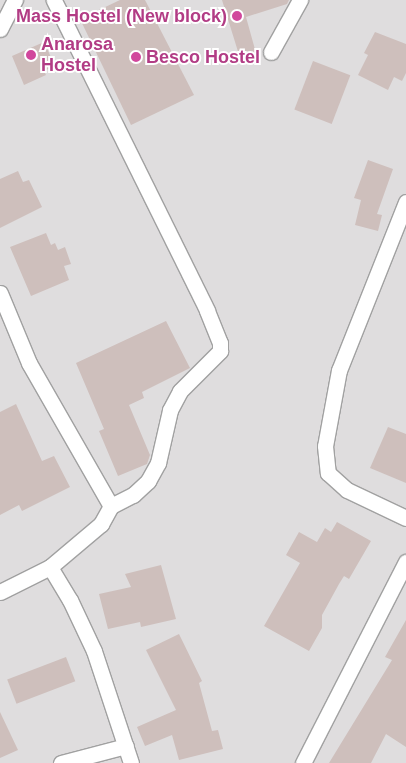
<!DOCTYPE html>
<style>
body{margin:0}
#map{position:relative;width:406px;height:763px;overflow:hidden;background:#f2ebe6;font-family:Helvetica,sans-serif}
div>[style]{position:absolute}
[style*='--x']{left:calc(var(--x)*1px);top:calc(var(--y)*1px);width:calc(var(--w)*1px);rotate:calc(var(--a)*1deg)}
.residential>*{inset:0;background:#dfddde;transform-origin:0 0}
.building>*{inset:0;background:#cebfbc;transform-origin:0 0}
.roads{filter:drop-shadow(1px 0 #a1a1a1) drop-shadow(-1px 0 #a1a1a1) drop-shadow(0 1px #a1a1a1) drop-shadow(0 -1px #a1a1a1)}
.minor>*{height:15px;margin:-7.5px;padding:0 7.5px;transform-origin:7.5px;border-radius:7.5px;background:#fff}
.dots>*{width:14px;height:14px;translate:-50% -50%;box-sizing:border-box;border:2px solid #fff;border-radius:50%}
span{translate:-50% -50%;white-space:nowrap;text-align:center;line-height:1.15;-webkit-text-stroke:4px #fff;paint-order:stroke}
.hotel-label{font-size:18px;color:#b23c85;font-weight:700}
.right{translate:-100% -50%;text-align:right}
.left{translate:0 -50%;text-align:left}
</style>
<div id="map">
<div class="residential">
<div style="left:0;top:0;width:406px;height:763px"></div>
</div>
<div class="building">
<div style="clip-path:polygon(120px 0,145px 0,194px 95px,131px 125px,80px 19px)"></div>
<div style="clip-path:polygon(222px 0,289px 0,287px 4px,246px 17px,256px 53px,240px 58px)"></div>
<div style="clip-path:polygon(375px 32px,406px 44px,406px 73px,402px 81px,394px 77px,388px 90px,358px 75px,368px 55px,364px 53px)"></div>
<div style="clip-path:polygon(44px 42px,55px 66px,44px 71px,46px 75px,24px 85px,12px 56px)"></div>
<div style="left:313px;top:61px;width:40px;height:52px;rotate:21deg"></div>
<div style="clip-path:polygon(368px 160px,393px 169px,377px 214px,382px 215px,378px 231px,355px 225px,361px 200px,354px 198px)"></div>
<div style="clip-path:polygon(18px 171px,23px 182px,29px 180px,42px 207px,0 228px,0 179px)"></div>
<div style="clip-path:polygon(46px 233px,51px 245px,55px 243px,58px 250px,65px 247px,71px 264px,64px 266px,69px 280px,31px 296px,10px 247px)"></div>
<div style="clip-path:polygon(166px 321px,190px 368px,142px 392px,144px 398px,129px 405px,150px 455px,147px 464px,118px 476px,99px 431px,104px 429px,76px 363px)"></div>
<div style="clip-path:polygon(16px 404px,42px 461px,54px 456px,70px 487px,22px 511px,19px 505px,0 515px,0 412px)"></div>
<div style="clip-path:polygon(388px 427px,406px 434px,406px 483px,370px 468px)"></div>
<div style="clip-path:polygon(337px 522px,371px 541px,349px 579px,344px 576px,339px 584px,322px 615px,322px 628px,309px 651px,264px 626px,300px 563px,286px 555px,299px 532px,317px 542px,325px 528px,331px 532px)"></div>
<div style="clip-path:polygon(161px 565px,176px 619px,141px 627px,140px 622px,108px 629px,99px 594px,131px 587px,125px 574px)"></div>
<div style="clip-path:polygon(406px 620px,406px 747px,386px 734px,371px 763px,329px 763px,392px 660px,385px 657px)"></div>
<div style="clip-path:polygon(179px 634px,202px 681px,199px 683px,212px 731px,218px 730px,223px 749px,179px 760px,172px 735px,145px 746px,137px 727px,176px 710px,146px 650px)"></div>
<div style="left:66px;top:657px;width:26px;height:63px;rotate:69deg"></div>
<div style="clip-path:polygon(0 712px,18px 750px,0 758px)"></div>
</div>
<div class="roads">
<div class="minor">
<div style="--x:0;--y:29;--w:33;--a:-63"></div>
<div style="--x:271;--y:52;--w:60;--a:-60.9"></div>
<div style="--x:406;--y:202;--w:181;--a:111.7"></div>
<div style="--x:339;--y:370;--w:77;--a:100.4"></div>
<div style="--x:325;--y:446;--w:27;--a:84"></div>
<div style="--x:328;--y:473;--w:25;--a:42"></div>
<div style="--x:347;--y:490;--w:65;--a:25.4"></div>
<div style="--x:0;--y:293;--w:76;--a:67.5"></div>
<div style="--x:29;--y:363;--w:165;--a:60.2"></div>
<div style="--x:50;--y:567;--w:39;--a:59"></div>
<div style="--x:70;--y:600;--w:56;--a:64.8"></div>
<div style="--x:94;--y:651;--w:118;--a:71.7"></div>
<div style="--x:0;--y:592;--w:56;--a:-26.6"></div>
<div style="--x:50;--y:567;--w:67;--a:-40.1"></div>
<div style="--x:101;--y:524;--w:21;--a:-61"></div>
<div style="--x:111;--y:506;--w:25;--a:-27"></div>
<div style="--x:133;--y:495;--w:21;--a:-43"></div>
<div style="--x:148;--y:481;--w:21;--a:-61"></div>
<div style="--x:158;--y:463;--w:54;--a:-77.2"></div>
<div style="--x:170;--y:410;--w:21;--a:-62"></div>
<div style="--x:180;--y:391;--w:57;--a:-45"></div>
<div style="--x:220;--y:351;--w:8;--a:-90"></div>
<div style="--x:220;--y:343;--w:35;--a:-112"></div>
<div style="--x:207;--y:310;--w:346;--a:-116.3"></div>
<div style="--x:61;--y:763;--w:67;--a:-14.7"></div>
<div style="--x:303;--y:763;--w:226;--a:-62.9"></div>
</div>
</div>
<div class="dots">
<div style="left:237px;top:16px;background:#d1479c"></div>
<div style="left:31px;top:55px;background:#d1479c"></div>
<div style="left:136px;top:57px;background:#d1479c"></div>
</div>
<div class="hotel-label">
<span class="right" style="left:227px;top:16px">Mass Hostel (New block)</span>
<span class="left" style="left:41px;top:55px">Anarosa<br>Hostel</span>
<span class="left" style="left:146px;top:57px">Besco Hostel</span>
</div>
</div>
